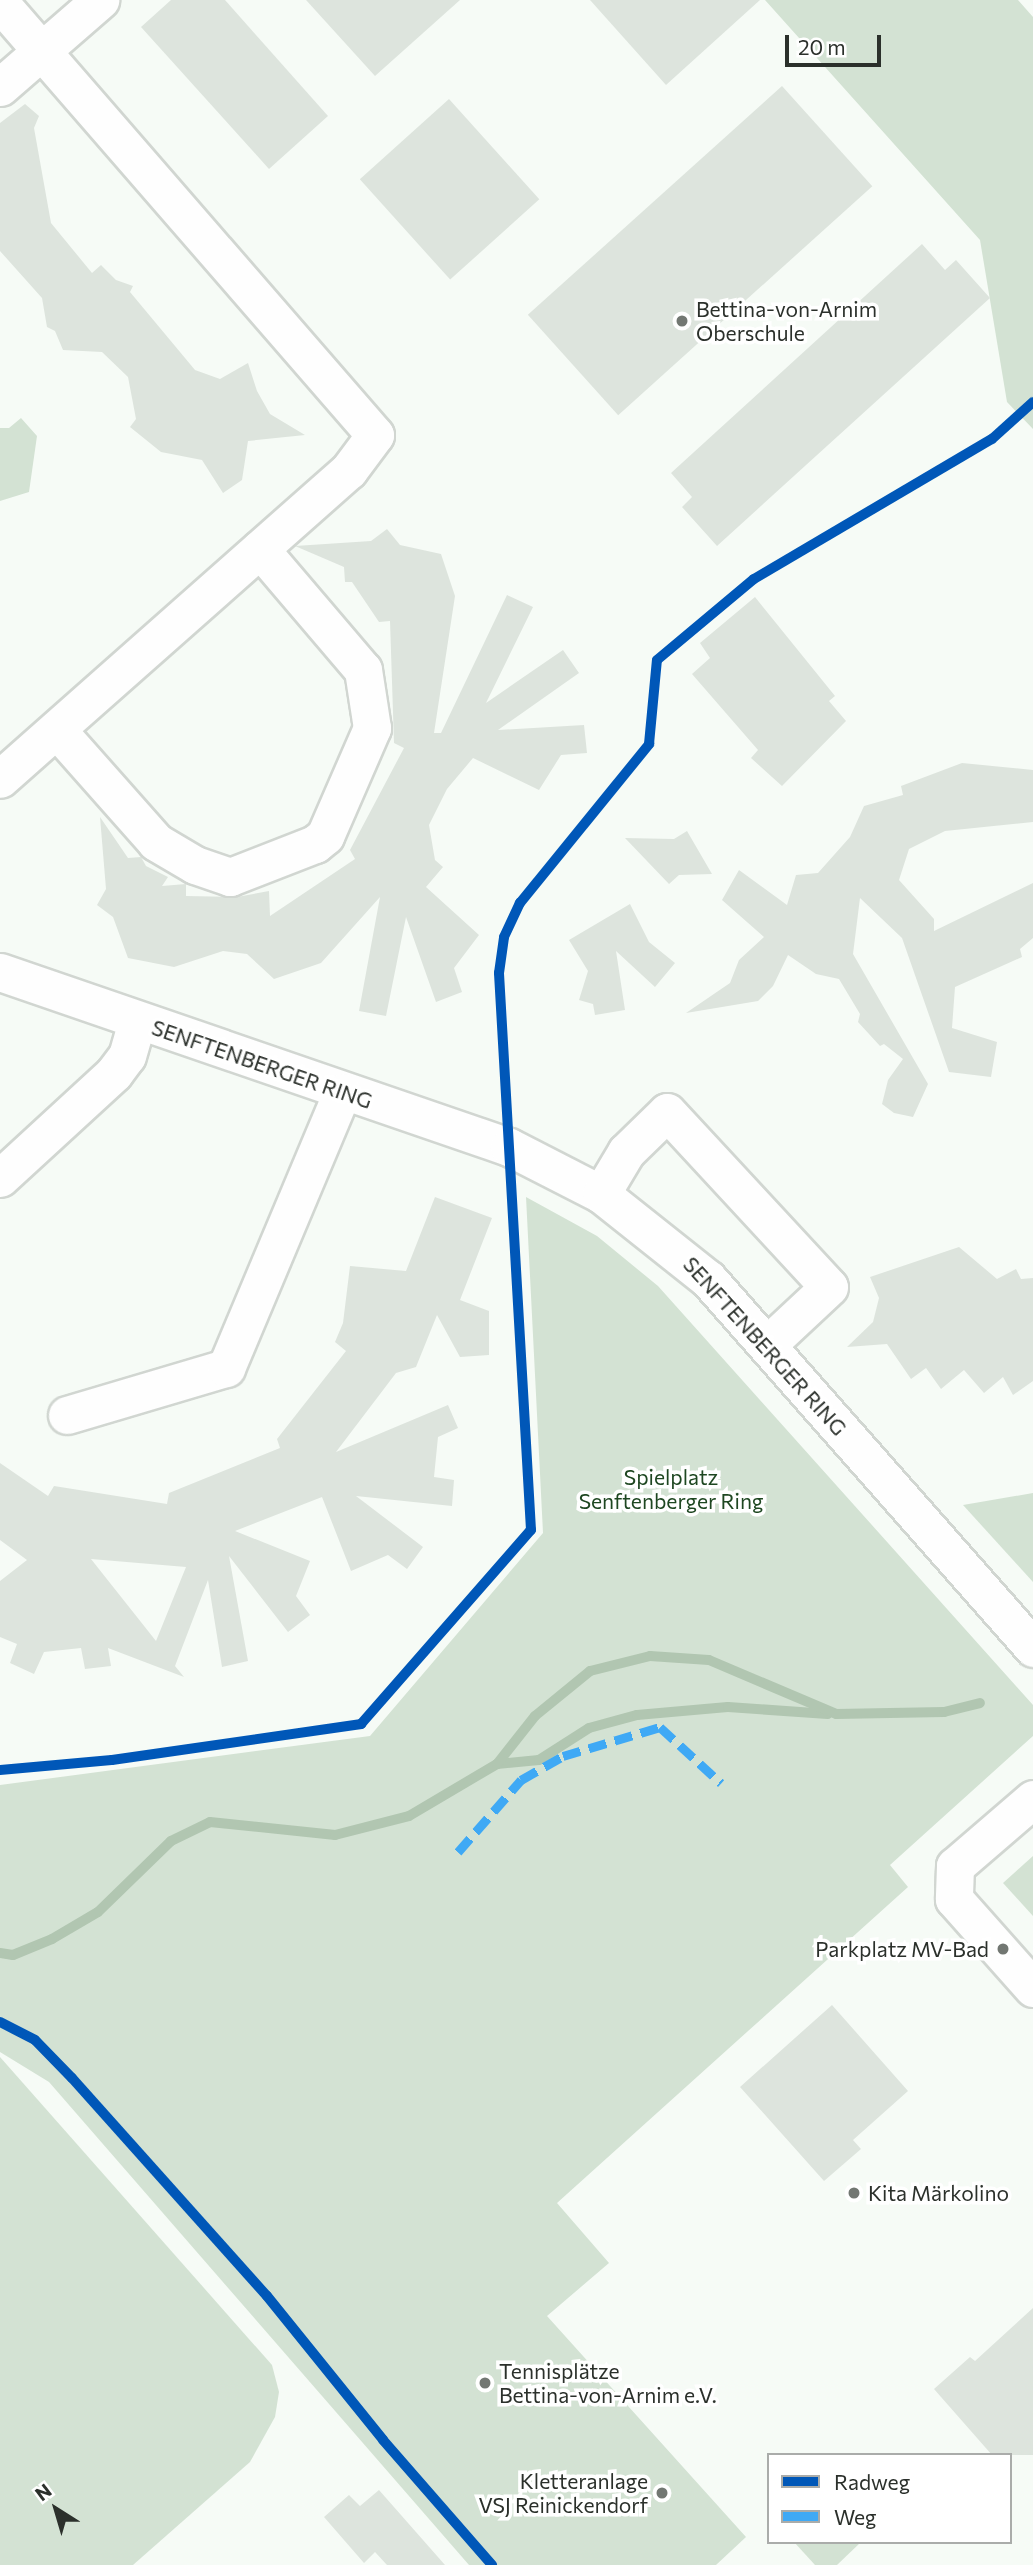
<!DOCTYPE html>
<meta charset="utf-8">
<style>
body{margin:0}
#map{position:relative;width:1033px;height:2565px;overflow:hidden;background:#f6fbf6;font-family:Commissioner,sans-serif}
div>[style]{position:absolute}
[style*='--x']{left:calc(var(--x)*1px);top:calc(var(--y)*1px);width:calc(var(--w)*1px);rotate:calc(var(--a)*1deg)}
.green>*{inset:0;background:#d3e2d3}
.stream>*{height:10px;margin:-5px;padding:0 5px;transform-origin:5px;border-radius:5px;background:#b1c6b1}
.building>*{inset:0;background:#dde4dd;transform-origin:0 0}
.roads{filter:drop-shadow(2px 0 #d1d6d1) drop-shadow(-2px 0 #d1d6d1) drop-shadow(0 2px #d1d6d1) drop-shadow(0 -2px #d1d6d1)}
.minor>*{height:37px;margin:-18.5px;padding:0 18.5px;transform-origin:18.5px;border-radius:18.5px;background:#fefefe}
.quiet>*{height:9px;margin-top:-4.5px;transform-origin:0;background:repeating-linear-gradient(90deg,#3fa9f5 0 18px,transparent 0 27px)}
.cycleway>*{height:10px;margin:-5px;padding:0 5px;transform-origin:5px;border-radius:5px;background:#0057b8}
.dots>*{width:19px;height:19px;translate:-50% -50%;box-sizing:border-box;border:4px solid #fff;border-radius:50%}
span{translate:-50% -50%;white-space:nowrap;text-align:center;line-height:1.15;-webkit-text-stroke:7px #fff;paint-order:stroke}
.poi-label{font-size:21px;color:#2b302b}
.left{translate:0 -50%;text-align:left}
.right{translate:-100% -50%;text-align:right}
.street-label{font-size:21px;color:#2b302b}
.park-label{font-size:21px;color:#1e4721}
.legend{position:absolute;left:767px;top:2453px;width:245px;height:91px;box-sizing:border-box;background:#fff;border:2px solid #aaacaa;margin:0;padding:9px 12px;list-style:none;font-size:21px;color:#2b302b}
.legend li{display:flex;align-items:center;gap:14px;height:35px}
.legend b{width:35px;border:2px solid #aaacaa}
.north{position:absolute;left:21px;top:2474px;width:70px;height:70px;-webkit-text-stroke:5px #fff;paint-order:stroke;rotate:323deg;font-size:19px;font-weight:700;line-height:28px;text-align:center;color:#2b302b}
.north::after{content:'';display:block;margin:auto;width:24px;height:32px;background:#2b302b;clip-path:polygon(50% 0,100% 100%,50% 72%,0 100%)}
.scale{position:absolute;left:785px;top:35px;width:96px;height:32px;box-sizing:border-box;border:4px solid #2b302b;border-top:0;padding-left:9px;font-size:21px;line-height:24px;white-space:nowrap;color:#2b302b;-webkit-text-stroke:5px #fff;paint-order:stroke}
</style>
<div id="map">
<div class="green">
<div style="clip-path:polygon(765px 0,1018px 0,1033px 17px,1033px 429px,1007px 402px,980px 240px)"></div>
<div style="clip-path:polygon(21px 418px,37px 436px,29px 492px,0 501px,0 428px,9px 428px)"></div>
<div style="clip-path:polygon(526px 1197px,597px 1236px,658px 1286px,1033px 1705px,1033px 1736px,890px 1865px,908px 1887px,557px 2203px,609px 2263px,547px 2316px,746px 2537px,716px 2565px,469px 2565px,49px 2082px,0 2052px,0 1785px,370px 1736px,543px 1533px)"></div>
<div style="clip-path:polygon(1033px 1493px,1033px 1582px,963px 1505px)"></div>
<div style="clip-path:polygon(1033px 1856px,1033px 1916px,1003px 1883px)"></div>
<div style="clip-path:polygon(0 2057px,272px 2365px,279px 2392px,275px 2417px,250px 2462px,133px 2565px,0 2565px)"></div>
<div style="clip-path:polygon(794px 2542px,861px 2542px,837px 2565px,815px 2565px)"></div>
</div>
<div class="stream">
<div style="--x:497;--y:1764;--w:42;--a:-5.4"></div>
<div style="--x:539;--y:1760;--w:59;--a:-32.6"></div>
<div style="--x:589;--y:1728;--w:50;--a:-15.2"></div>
<div style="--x:637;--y:1715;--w:91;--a:-5"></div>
<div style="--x:728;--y:1707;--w:100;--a:4"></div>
<div style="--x:0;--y:1953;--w:13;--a:9"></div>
<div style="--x:13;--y:1955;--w:42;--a:-22.3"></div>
<div style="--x:52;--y:1939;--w:53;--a:-30.4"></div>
<div style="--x:98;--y:1912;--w:102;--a:-44.2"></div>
<div style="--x:171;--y:1841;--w:43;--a:-26"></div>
<div style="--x:210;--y:1822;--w:126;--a:5.9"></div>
<div style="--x:335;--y:1835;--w:76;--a:-14.4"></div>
<div style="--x:409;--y:1816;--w:102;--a:-30.6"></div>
<div style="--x:497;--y:1764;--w:61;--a:-51.6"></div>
<div style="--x:535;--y:1716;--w:71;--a:-39.3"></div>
<div style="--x:590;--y:1671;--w:62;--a:-14"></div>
<div style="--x:650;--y:1656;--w:59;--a:3.9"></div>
<div style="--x:709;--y:1660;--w:138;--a:23"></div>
<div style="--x:836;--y:1714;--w:108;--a:-1.1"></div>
<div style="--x:944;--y:1712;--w:37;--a:-14"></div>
</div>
<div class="building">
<div style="clip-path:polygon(171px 0,225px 0,328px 116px,269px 169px,141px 27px)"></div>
<div style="clip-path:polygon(306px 0,460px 0,375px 76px)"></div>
<div style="clip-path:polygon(590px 0,760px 0,666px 85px)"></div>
<div style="left:782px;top:86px;width:135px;height:342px;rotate:48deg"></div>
<div style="left:449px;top:99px;width:135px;height:120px;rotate:48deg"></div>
<div style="clip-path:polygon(25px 104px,39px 116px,34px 128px,51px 223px,92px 273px,101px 265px,116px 280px,133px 286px,130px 292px,195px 370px,220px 379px,248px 363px,257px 391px,270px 414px,305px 435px,248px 441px,242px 480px,223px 493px,202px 460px,161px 452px,130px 427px,136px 419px,128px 377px,102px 352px,63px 350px,55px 331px,47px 327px,42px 298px,0 251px,0 123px)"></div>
<div style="clip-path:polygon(922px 244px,945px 270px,956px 260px,990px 298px,717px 546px,682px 507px,692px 497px,671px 473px)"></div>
<div style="clip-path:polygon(387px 529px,400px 545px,441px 554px,455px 596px,434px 733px,441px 733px,507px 595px,533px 607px,486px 703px,563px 650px,579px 673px,498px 730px,584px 725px,587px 753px,561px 755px,539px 790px,473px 758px,447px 789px,429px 825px,435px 860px,443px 867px,426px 887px,479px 935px,454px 968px,462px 992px,436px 1002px,406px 917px,386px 1016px,359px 1011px,380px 897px,321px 963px,274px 979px,247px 954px,223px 951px,174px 967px,128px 958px,113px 917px,97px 905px,106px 889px,100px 817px,128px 858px,141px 857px,146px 866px,168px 877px,162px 886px,186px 884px,186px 896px,237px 897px,269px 891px,270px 916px,355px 859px,350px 850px,404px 748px,394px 743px,390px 621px,379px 622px,352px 582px,345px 582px,344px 567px,295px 546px,371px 541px)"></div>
<div style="clip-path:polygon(755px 597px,835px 696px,829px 701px,846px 721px,782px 786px,751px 758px,758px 750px,692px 674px,710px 658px,700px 643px)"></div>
<div style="clip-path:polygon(962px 763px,1033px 770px,1033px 822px,945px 831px,909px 849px,899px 880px,934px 919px,934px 931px,1033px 883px,1033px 938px,1020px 949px,1022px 957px,955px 987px,952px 1028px,997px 1042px,991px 1077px,949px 1072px,902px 938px,860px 898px,853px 954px,928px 1084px,913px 1117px,894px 1113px,882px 1104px,888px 1080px,903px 1059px,884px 1044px,880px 1046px,858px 1022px,860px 1014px,839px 979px,816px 974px,788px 955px,773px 986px,758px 1001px,686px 1013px,730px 983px,739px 960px,764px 937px,722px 900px,739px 870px,787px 905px,796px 875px,818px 873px,850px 837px,864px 806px,903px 795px,901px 786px)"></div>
<div style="clip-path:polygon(687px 831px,712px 874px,679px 875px,669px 884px,625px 838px,674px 839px)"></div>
<div style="clip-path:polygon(630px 904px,649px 942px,675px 963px,655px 987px,616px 951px,625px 1010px,595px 1015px,593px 1004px,579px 1000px,588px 971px,569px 940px)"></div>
<div style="clip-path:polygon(evenodd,435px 1197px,492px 1218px,460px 1300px,489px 1311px,489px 1355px,460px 1357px,437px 1315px,416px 1367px,396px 1373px,336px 1452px,448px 1405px,458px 1428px,438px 1437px,434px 1477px,454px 1480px,452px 1506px,356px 1496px,423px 1547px,407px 1569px,388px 1555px,351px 1571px,322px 1497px,235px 1531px,310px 1561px,296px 1596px,310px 1615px,288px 1632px,229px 1556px,248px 1661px,222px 1667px,208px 1580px,175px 1666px,184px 1677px,108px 1648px,111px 1666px,85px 1669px,81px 1648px,44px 1652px,34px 1674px,10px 1663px,17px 1644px,0 1637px,0 1581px,27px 1560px,0 1540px,0 1463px,48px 1496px,54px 1486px,167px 1504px,169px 1493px,280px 1448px,277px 1439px,346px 1351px,335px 1342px,343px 1323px,350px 1266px,406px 1271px,435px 1197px,91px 1559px,186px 1567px,156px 1641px,91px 1559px)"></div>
<div style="clip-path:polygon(959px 1247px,997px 1279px,1016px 1269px,1021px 1279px,1033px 1278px,1033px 1381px,1013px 1395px,1003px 1377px,984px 1393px,964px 1370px,941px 1389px,926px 1368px,911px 1379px,887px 1344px,847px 1347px,873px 1322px,879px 1298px,870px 1277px)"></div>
<div style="clip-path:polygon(832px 2005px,908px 2091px,853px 2140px,861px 2149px,824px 2181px,740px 2087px)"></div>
<div style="clip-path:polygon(1033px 2308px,1033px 2455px,992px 2455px,934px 2389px,970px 2357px,975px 2361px)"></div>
<div style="clip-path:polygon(379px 2490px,445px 2565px,387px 2565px,375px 2552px,364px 2563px,324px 2517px,349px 2495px,360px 2506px)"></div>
</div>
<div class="roads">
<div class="minor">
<div style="--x:0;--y:3;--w:572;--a:49.04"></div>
<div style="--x:375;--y:435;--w:44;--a:126.6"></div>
<div style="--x:349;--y:470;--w:466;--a:138.5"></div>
<div style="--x:0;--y:87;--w:133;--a:-41"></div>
<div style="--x:57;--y:730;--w:149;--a:48.5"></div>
<div style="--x:156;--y:842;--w:45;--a:30.5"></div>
<div style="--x:195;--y:865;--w:37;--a:19"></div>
<div style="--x:230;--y:877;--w:91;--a:-21.2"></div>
<div style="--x:315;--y:844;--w:13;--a:-39"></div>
<div style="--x:325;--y:836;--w:118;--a:-66.5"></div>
<div style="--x:372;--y:728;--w:59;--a:-98.8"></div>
<div style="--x:363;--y:670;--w:159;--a:-130.4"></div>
<div style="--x:0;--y:972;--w:538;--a:18.97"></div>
<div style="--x:509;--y:1147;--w:103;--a:27.1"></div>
<div style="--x:601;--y:1194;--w:137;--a:38.5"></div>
<div style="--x:708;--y:1279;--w:492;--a:48.6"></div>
<div style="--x:0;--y:1178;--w:155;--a:-42.6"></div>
<div style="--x:114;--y:1073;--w:21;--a:-53"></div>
<div style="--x:127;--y:1056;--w:37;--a:-74"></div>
<div style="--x:601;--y:1194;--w:49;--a:-59.2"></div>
<div style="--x:626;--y:1152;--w:57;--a:-44.3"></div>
<div style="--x:667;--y:1112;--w:238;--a:47.2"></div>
<div style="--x:829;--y:1287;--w:85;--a:136.9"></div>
<div style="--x:67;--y:1415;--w:166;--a:-16.5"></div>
<div style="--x:226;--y:1368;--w:299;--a:-67.2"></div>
<div style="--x:1033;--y:1799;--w:103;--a:139.3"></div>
<div style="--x:955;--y:1866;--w:33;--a:92"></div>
<div style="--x:954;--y:1899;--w:119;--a:48.4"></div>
</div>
</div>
<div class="quiet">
<div style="--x:458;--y:1852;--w:96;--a:-48.8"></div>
<div style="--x:521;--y:1780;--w:48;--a:-29.7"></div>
<div style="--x:563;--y:1756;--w:101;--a:-16.6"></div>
<div style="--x:660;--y:1727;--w:83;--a:42.6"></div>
</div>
<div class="cycleway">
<div style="--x:0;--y:1770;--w:112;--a:-5.1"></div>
<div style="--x:112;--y:1760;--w:252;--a:-8.2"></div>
<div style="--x:361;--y:1724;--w:258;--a:-48.8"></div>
<div style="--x:531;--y:1530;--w:558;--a:-93.29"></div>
<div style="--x:499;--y:973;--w:36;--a:-82"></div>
<div style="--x:504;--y:937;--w:38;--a:-65"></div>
<div style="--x:520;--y:903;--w:205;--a:-50.9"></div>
<div style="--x:649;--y:744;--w:84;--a:-84.6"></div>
<div style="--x:657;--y:660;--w:126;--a:-39.9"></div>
<div style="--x:754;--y:579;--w:276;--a:-30.5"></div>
<div style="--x:992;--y:439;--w:55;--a:-42.1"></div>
<div style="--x:0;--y:2022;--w:39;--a:27"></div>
<div style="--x:35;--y:2040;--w:53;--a:45.8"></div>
<div style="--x:72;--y:2078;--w:292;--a:48.2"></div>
<div style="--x:267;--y:2296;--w:185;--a:51.1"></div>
<div style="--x:383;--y:2440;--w:166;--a:48.9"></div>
</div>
<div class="dots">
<div style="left:682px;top:321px;background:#727772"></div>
<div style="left:1003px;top:1949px;background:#727772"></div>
<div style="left:854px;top:2193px;background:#727772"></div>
<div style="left:485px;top:2383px;background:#727772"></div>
<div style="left:662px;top:2493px;background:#727772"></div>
</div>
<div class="poi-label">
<span class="left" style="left:696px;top:321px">Bettina-von-Arnim<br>Oberschule</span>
<span class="right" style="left:989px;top:1949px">Parkplatz MV-Bad</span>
<span class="left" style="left:868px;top:2193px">Kita Märkolino</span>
<span class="left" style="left:499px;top:2383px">Tennisplätze<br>Bettina-von-Arnim e.V.</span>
<span class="right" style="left:648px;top:2493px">Kletteranlage<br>VSJ Reinickendorf</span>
</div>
<div class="street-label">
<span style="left:262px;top:1064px;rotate:19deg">SENFTENBERGER RING</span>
<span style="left:765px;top:1346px;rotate:48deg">SENFTENBERGER RING</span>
</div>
<div class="park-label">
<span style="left:671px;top:1489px">Spielplatz<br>Senftenberger Ring</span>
</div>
<ul class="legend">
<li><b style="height:9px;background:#0057b8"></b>Radweg</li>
<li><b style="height:9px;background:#3fa9f5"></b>Weg</li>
</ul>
<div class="north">N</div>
<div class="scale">20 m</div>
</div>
